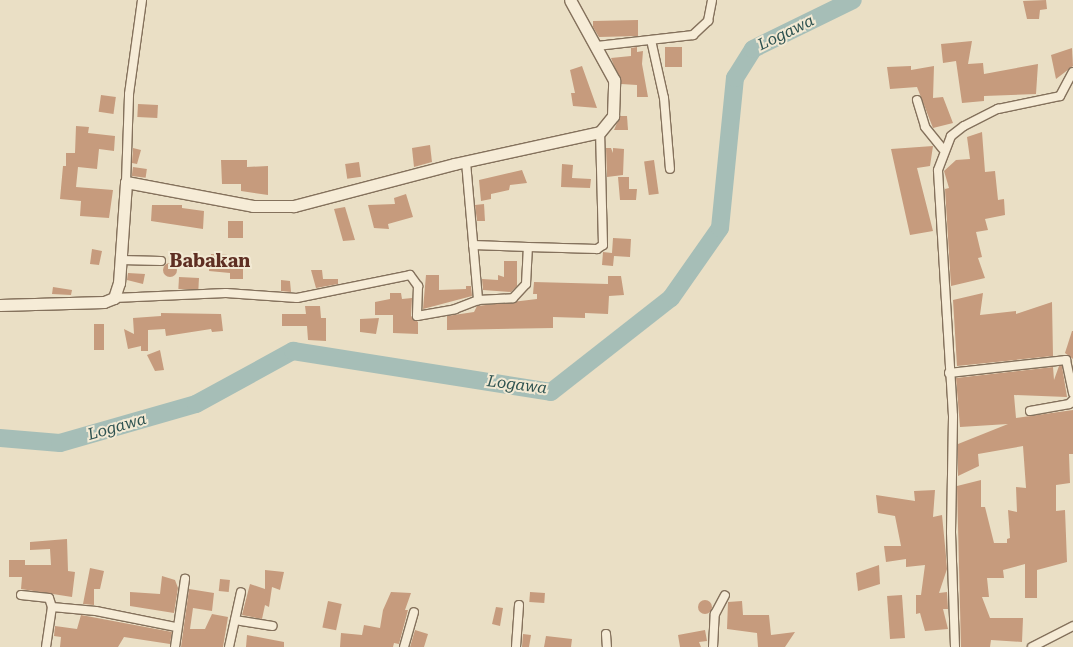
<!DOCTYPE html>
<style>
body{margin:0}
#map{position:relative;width:1073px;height:647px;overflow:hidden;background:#eadfc5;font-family:"Roboto Serif",serif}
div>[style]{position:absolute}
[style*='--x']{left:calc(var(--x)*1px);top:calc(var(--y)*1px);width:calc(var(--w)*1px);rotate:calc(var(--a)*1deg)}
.river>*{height:18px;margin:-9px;padding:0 9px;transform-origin:9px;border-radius:9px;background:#a6beb7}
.building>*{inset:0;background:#c69b7d;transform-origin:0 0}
.round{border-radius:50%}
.roads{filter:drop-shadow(1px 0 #84715c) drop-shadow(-1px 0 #84715c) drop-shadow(0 1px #84715c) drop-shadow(0 -1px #84715c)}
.street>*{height:8px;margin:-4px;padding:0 4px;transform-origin:4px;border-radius:4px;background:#f6ecd7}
.secondary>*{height:11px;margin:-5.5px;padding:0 5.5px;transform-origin:5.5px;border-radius:5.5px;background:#f6ecd7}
span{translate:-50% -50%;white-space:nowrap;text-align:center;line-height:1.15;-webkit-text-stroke:4px #f2e9d3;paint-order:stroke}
.water-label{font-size:16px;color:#2f5351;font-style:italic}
.quarter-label{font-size:18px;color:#5e2e22;font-weight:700}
</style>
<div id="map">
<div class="river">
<div style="--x:0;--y:438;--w:60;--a:4.8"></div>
<div style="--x:60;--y:443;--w:141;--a:-16"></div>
<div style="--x:196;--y:404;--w:111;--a:-28.7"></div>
<div style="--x:293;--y:351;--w:261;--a:9"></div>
<div style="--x:551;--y:392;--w:152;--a:-38.1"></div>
<div style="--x:671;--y:298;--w:85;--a:-55"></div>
<div style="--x:720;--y:228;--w:151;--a:-84.3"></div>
<div style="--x:735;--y:78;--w:34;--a:-58"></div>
<div style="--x:753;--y:49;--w:111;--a:-26.1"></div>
</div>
<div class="building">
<div style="clip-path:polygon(1046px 0,1047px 9px,1040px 10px,1039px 19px,1027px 19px,1023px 1px)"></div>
<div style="clip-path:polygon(638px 20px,638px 36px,599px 37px,593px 27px,593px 21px)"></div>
<div style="clip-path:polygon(972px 41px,968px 64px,983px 63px,984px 74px,1038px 64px,1036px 94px,984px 96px,984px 101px,962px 103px,956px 61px,943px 63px,941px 44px)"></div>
<div style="clip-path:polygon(637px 47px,637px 52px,643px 51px,642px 64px,648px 97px,637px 97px,637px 85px,621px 84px,611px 58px,631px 56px,631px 48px)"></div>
<div style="left:665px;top:47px;width:17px;height:20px"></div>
<div style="clip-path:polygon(1072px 48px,1073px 66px,1056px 79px,1051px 55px)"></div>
<div style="clip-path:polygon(582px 66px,597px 108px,573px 106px,571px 93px,575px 93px,570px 70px)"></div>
<div style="clip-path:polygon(911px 66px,911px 70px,934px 66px,933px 98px,943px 97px,953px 123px,933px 128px,917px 87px,890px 89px,887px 67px)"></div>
<div style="left:101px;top:95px;width:15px;height:17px;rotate:8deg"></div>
<div style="left:138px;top:104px;width:20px;height:13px;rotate:3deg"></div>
<div style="clip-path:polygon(620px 116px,627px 116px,628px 130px,614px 130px)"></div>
<div style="clip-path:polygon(76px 126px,89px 127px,88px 133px,115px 136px,114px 151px,99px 149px,97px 169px,78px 167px,76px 187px,113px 190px,109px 218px,80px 216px,81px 201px,60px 199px,63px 166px,66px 166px,66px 153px,75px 153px)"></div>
<div style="clip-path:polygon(982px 132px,985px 172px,995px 171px,998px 200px,1004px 199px,1005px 215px,985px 219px,988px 230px,976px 232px,982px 257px,978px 258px,985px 278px,951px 286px,945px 189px,949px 188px,944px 171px,956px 160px,970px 159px,967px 137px)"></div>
<div style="clip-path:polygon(430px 145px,432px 162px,414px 167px,412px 148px)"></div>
<div style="clip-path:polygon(933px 146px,930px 166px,917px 168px,933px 231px,910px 235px,891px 149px)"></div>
<div style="clip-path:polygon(133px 148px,141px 150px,137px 164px,132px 163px)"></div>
<div style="clip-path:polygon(606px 148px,611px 148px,613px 153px,613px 148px,624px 149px,623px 175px,607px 177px)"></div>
<div style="clip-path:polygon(221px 160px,247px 160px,247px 167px,268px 166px,268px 195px,241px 191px,241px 184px,222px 184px)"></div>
<div style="left:654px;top:160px;width:34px;height:10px;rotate:82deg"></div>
<div style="left:359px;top:162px;width:15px;height:14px;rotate:82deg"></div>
<div style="clip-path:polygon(562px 164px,573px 165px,572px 178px,591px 179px,590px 188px,561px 187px)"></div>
<div style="left:133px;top:167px;width:14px;height:9px;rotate:8deg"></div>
<div style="clip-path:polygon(522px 170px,527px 183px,510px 185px,509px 190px,491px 194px,491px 199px,481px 201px,479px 180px)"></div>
<div style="clip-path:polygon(618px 177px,629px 177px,629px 189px,637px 189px,636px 200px,620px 200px)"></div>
<div style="clip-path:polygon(406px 194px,413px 217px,388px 224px,389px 229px,374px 228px,368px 205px,395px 204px,394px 198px)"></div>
<div style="clip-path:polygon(484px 204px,485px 221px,477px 221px,475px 205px)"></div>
<div style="clip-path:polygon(152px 205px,182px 205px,182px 208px,204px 211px,203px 229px,151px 221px)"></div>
<div style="clip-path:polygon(345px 207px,355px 240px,343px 241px,334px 209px)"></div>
<div style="left:228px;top:221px;width:15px;height:17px"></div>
<div style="clip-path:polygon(613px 238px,631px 239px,630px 257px,614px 256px,613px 266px,602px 265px,603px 252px,612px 253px)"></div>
<div style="clip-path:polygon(92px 249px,102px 251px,99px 265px,90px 264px)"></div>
<div style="clip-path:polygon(211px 254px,228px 255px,227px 266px,243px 266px,243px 279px,230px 279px,230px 273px,209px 271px)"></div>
<div style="clip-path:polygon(504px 261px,517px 261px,517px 286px,511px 292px,483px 290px,482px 279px,498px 280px,498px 275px,504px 277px)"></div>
<div class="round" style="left:163px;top:263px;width:14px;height:14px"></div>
<div style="clip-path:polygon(311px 270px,322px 270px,323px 279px,338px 279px,338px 284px,316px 288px)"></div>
<div style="clip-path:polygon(128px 273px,145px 274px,143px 284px,127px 280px)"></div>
<div style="clip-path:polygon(426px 275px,439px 275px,439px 290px,466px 289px,466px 286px,471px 286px,472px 296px,423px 309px)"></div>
<div style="clip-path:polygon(608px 276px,621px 276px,624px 295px,609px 296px,608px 314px,585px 313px,585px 318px,553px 317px,553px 328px,447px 330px,447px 316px,474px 312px,477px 306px,537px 299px,537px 294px,533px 294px,534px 282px,608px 284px)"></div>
<div style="left:179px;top:277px;width:20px;height:12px;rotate:3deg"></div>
<div style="clip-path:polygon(281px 280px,290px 281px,291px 292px,281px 291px)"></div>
<div style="clip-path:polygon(53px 287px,72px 290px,71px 295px,52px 294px)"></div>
<div style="clip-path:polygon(390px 293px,401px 293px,402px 299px,412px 298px,411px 316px,418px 322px,418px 334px,393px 333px,393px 315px,375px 315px,375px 302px,390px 299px)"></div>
<div style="clip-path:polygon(983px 293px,980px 315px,1016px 311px,1016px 314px,1052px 302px,1053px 356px,957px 366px,953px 300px)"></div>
<div style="clip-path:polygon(305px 306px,320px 306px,321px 318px,326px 318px,326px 341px,308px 340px,307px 326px,282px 326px,282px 314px,306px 314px)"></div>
<div style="clip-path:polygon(161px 313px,221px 314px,223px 331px,212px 332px,211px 329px,166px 336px,165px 329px,148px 330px,148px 351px,141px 351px,141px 346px,128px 349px,124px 329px,134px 334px,133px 318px,161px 316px)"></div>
<div style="clip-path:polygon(379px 318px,376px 334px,360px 332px,360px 319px)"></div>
<div style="left:94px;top:324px;width:10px;height:26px"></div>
<div style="clip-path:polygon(1072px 331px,1073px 331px,1073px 359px,1065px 353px)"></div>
<div style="clip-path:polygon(160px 350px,164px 370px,155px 371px,147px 355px)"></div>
<div style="clip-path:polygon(1059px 366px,1062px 366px,1067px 397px,1014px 395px,1016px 418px,1073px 410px,1073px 454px,1069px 454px,1070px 483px,1056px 485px,1056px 511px,1065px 510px,1067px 562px,1037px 570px,1037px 598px,1025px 598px,1025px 564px,1003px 570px,1004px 578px,987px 578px,989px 597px,982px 597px,990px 618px,1023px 618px,1022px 642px,991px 640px,990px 647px,961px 647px,957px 486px,981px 480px,981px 507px,985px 507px,994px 543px,1007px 543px,1007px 539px,1010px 538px,1008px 510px,1017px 512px,1016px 487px,1026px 488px,1023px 446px,978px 454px,979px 466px,958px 476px,958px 444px,1008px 424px,960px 427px,956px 378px,1053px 367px,1054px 380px)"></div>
<div style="clip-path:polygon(935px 490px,933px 517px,942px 515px,946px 556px,947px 569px,939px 593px,947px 592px,948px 609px,943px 609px,948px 629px,925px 631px,920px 613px,916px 614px,916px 595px,921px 595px,925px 565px,906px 567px,906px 559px,886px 562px,884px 546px,901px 546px,895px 516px,878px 513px,876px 495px,915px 501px,914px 491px)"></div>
<div style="clip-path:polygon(67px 539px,68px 571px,75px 572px,72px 597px,21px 589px,22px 577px,9px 577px,9px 560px,25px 560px,25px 565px,51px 565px,50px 549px,30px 550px,30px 542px)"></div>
<div style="clip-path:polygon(879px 565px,880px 584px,858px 591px,856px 573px)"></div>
<div style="clip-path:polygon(90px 568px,104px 571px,100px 589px,94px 589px,94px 605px,83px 604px)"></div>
<div style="clip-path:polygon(265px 570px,284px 572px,280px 590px,272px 587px,269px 607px,265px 605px,262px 619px,242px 615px,250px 584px,265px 589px)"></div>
<div style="clip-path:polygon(162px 576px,175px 580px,178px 588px,174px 613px,130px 606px,130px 592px,160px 594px)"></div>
<div style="left:220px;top:579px;width:10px;height:12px;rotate:6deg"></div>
<div style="clip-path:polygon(189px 589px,214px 593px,212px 611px,193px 608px,190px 629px,205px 629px,212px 614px,228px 617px,223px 647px,181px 647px)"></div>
<div style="clip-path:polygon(391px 592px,411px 593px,405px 610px,408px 610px,399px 644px,394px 643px,393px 647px,340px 647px,341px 633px,362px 635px,364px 625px,380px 628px,383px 610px)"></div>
<div style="left:530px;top:592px;width:15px;height:10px;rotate:4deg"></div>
<div style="left:902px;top:595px;width:43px;height:15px;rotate:86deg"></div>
<div class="round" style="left:698px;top:600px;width:14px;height:14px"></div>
<div style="left:328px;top:601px;width:14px;height:27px;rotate:12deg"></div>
<div style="clip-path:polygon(742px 601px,743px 615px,769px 615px,771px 635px,795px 632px,785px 647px,758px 647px,757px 633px,727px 629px,728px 602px)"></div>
<div style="clip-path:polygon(496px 607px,503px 608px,500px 626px,492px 624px)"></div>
<div style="clip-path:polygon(81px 615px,172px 632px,170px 644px,124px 637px,118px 647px,60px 647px,61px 637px,54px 636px,55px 626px,77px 629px)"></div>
<div style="clip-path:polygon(415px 630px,428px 634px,424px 647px,410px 647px)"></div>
<div style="clip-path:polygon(705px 630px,707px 641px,699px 642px,701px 647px,680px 647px,678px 635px)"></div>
<div style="clip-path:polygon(523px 634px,531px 635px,529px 647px,522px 647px)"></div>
<div style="clip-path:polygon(247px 635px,284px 642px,284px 647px,246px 647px)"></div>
<div style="clip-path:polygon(546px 636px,572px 639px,571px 647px,544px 647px)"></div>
</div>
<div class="roads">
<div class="street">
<div style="--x:651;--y:40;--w:59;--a:77.4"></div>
<div style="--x:664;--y:98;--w:71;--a:85.2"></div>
<div style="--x:597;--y:46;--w:97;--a:-6.5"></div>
<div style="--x:693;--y:35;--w:21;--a:-43"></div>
<div style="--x:708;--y:21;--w:21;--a:-79"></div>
<div style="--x:917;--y:100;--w:28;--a:73"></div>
<div style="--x:925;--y:127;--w:28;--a:51"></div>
<div style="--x:466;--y:162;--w:139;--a:85"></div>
<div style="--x:126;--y:182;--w:88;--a:-88"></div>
<div style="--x:129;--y:94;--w:95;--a:-82.1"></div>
<div style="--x:473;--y:245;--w:55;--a:2.1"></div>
<div style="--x:121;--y:260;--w:40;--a:1.4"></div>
<div style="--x:114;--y:298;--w:112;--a:-2.6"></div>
<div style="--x:226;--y:293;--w:71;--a:4"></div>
<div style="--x:297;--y:298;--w:115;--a:-11.5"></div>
<div style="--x:410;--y:275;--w:14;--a:54"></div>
<div style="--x:418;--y:286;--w:30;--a:92"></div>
<div style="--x:417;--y:316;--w:39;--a:-10"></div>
<div style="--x:455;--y:309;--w:25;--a:-21"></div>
<div style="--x:478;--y:300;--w:35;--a:-3"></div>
<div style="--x:513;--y:298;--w:19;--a:-47"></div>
<div style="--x:526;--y:284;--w:37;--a:-87"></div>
<div style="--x:528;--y:247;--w:69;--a:1.7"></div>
<div style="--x:597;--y:249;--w:7;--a:-34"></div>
<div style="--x:603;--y:245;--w:113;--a:-91.5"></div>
<div style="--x:949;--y:373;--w:118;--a:-6.3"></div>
<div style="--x:1066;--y:360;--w:34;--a:78"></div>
<div style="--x:1030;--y:411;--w:40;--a:-10"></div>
<div style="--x:1069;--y:404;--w:6;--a:-45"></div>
<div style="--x:21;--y:595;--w:28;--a:6"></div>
<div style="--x:49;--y:598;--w:9;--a:72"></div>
<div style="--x:235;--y:620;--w:38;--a:9"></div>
<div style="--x:606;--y:634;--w:13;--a:86"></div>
<div style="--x:46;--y:647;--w:40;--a:-81.5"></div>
<div style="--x:52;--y:607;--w:44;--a:5.2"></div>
<div style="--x:96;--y:611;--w:82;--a:11.3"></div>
<div style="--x:175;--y:647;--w:69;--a:-81.6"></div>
<div style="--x:229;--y:647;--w:56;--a:-77.7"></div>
<div style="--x:404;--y:647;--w:36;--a:-74"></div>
<div style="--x:516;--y:647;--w:42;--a:-85.9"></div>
<div style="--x:713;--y:647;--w:33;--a:-87"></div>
<div style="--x:715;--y:614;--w:21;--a:-62"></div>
<div style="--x:955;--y:647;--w:115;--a:-92"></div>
<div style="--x:951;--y:532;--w:116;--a:-89"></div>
<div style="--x:953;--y:416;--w:246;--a:-93.5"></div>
<div style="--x:938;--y:170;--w:36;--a:-69"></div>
<div style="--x:951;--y:136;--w:16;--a:-38"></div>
<div style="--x:964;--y:126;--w:38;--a:-27"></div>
<div style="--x:998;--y:109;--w:63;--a:-11.8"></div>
<div style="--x:1060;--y:96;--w:27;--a:-62"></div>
<div style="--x:1032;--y:647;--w:46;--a:-27.1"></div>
</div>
<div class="secondary">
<div style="--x:0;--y:305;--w:104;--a:-1.7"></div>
<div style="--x:104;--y:302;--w:11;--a:-22"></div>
<div style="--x:114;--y:298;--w:16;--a:-72"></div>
<div style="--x:119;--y:283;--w:101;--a:-86"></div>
<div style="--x:126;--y:182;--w:129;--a:10.7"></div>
<div style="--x:253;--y:206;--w:41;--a:0"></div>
<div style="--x:294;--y:206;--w:165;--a:-14.7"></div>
<div style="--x:454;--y:164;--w:149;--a:-12.4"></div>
<div style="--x:600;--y:132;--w:21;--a:-51"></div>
<div style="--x:613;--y:116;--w:36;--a:-88"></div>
<div style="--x:614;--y:80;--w:91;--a:-118.8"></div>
</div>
</div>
<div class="water-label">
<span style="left:786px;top:33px;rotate:-26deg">Logawa</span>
<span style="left:517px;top:385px;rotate:7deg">Logawa</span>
<span style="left:117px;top:427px;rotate:-16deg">Logawa</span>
</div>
<div class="quarter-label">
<span style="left:210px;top:261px">Babakan</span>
</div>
</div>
